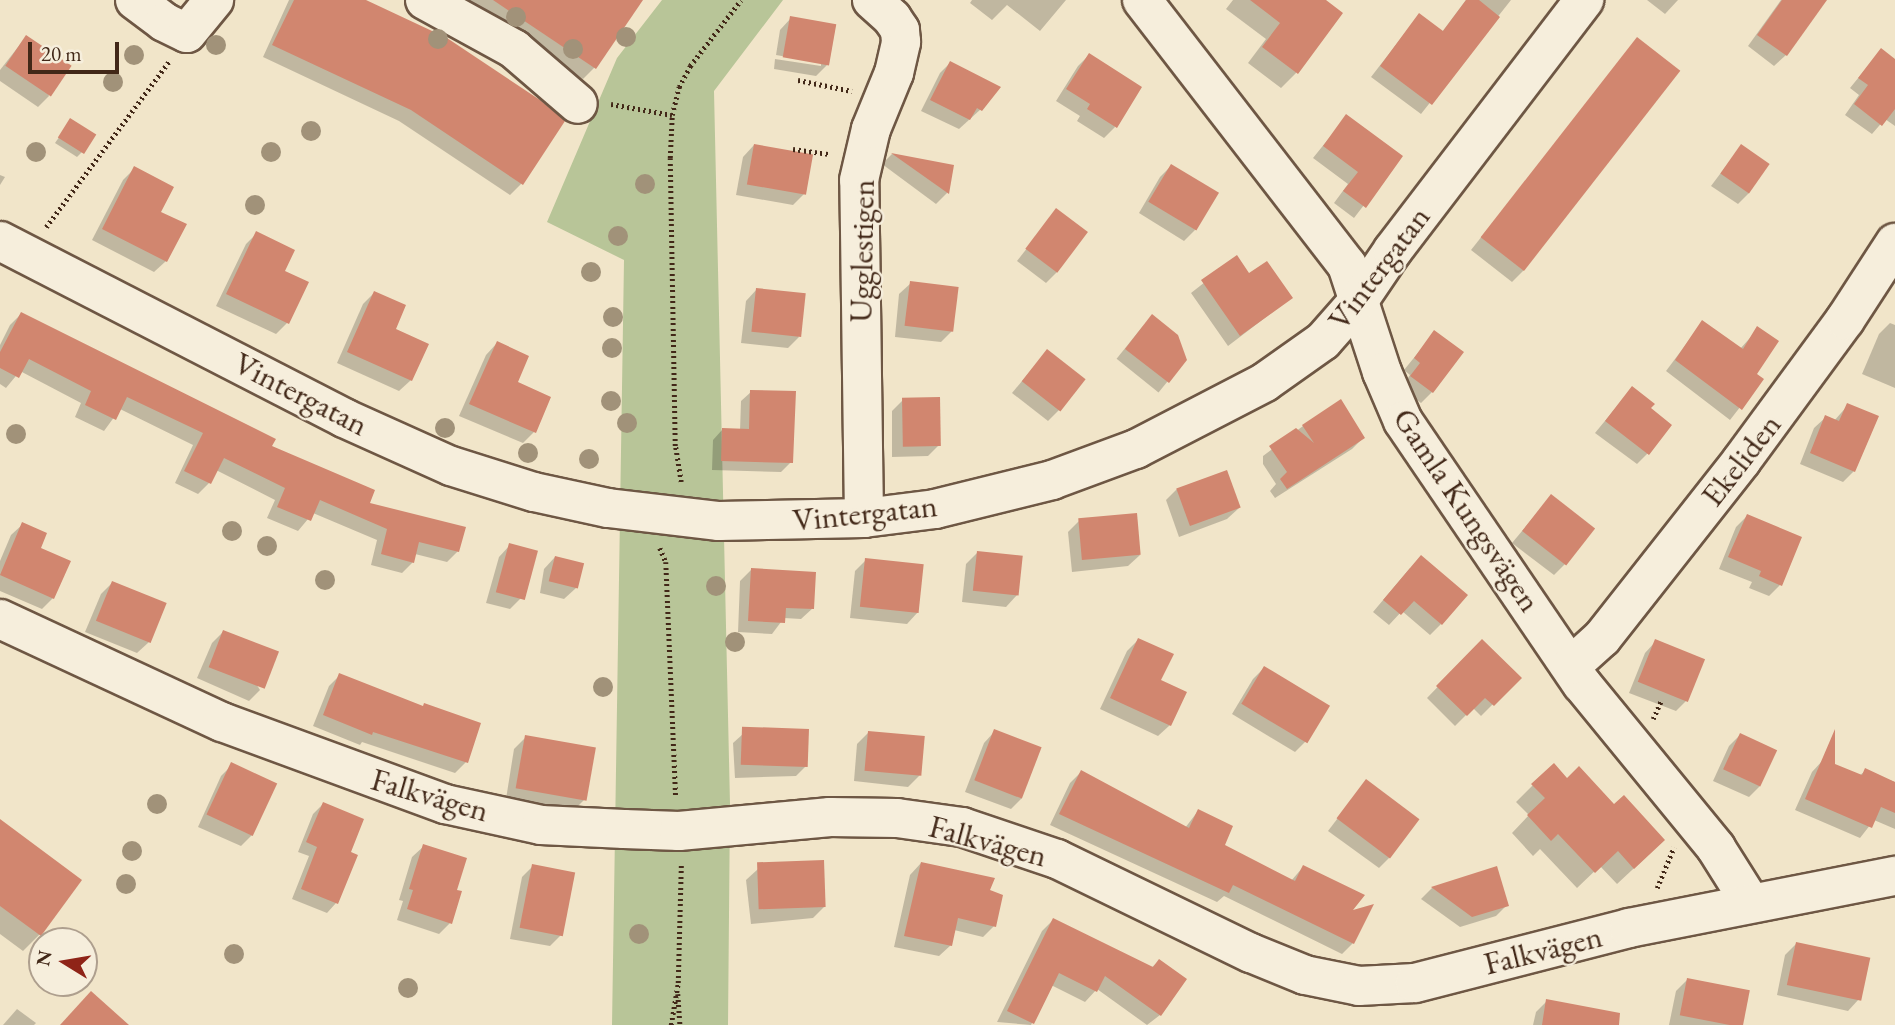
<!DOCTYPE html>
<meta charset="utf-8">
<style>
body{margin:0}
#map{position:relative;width:1895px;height:1025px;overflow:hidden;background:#f1e5c9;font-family:"EB Garamond",serif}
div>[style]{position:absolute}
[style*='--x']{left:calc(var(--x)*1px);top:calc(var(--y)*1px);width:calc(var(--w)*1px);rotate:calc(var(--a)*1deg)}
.green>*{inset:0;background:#b8c598}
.shadow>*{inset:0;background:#0003;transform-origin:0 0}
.building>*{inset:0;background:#d1866f;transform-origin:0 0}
.path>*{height:4.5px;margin-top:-2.25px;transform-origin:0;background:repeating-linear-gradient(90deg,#422818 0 2px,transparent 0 5.5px)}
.roads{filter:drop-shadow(2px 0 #6e5744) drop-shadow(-2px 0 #6e5744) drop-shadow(0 2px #6e5744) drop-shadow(0 -2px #6e5744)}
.minor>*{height:38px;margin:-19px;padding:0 19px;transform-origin:19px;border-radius:19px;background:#f6eedc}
.trees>*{width:20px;height:20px;margin:-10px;border-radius:50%;background:#a19279}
span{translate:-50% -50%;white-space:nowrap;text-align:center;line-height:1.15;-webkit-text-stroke:5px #f6eedc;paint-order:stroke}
.street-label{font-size:32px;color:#422818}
.north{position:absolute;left:28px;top:927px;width:70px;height:70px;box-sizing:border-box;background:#f6eedc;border:2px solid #ae9f8e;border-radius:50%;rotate:281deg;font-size:19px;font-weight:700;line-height:28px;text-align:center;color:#422818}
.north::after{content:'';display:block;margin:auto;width:24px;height:32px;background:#8f2418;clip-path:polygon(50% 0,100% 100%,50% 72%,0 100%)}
.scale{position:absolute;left:28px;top:42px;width:91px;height:32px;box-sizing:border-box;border:4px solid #422818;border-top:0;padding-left:9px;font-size:21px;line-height:24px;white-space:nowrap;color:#422818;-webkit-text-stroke:5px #f6eedc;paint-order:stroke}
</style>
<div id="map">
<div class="green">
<div style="clip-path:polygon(662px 0,783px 0,714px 91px,730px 804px,728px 1025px,612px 1025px,624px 260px,547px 222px,617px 58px)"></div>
</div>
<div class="shadow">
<div style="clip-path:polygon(289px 0,362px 0,563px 122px,521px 184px,510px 195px,399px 121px,263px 57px)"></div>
<div style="clip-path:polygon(466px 0,641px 0,594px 68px,583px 79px)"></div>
<div style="clip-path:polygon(972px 0,1066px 0,1040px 31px,1007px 5px,992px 20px,970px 3px)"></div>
<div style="clip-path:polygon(1233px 0,1323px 0,1296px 73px,1281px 88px,1248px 63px,1266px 39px,1226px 9px)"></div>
<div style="clip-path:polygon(1466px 0,1511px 0,1421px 114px,1371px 77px,1419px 15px,1442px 32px)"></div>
<div style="clip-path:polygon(1647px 0,1678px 0,1665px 14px)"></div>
<div style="clip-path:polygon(1781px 0,1821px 0,1786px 55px,1774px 66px,1748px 46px)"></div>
<div style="clip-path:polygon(791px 18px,827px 65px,816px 76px,774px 69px,775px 59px,821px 66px,821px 63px,776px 55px,780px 30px)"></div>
<div style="clip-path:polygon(26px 37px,49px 96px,38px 107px,0 81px,0 70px)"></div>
<div style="clip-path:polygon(1637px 40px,1523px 271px,1512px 282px,1471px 250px)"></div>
<div style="clip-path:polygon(1881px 50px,1895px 61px,1895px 126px,1885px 119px,1872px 134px,1845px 115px,1859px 95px,1850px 88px)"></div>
<div style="clip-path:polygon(1089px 55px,1115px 127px,1104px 138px,1077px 121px,1080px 116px,1056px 101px,1078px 66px)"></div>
<div style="clip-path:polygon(950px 63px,981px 109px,959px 129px,921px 111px,940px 73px)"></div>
<div style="clip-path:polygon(1346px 117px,1401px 157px,1354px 218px,1334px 203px,1348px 184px,1313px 158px)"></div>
<div style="clip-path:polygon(71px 120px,82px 152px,77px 157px,55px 143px)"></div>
<div style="clip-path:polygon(754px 145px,804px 194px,793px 205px,736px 195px,743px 157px)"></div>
<div style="clip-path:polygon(1741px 146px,1749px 193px,1738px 204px,1711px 186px)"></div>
<div style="clip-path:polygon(892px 154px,952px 166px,947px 193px,936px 204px,882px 164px)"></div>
<div style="clip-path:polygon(1171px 166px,1195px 230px,1184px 241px,1139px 213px,1160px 177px)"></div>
<div style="clip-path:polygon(134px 169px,159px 212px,166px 261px,154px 272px,92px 240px,123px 180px)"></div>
<div style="clip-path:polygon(0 175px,5px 177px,0 185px)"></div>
<div style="clip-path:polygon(1057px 210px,1057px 272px,1046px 283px,1017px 261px)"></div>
<div style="clip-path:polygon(257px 233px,282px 272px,306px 283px,287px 323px,276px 334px,216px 306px,246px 244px)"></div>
<div style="clip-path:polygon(1237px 257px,1249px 275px,1291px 298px,1228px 346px,1191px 293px)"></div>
<div style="clip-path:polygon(911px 283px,953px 330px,941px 342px,895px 337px,899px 294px)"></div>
<div style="clip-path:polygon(757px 289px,799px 337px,788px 348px,741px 343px,746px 301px)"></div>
<div style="clip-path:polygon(374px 293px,393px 329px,411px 380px,399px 391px,337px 363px,363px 304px)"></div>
<div style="clip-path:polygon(21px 314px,270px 447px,367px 504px,458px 551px,447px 562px,415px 554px,413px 562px,402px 573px,371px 565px,377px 540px,313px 513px,298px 531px,267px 518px,275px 500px,216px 470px,209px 483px,198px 494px,175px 483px,193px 445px,120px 409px,104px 431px,75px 417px,81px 403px,20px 371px,6px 388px,0 384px,0 345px,10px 325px)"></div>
<div style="clip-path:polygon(1702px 323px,1740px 349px,1758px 329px,1755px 374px,1762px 379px,1730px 420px,1666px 371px)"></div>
<div style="clip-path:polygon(1890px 323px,1895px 325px,1895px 388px,1862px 374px,1879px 334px)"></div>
<div style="left:1143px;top:326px;width:54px;height:42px;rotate:39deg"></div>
<div style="clip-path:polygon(1435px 332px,1432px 392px,1421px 403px,1401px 388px,1410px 375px,1404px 370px)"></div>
<div style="clip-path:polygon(497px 343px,534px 432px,523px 443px,459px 416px,486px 355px)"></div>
<div style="clip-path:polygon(1047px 351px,1059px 410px,1048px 421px,1012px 393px)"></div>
<div style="clip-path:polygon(1632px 388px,1649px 409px,1648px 453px,1637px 464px,1595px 433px)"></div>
<div style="clip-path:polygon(751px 392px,791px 462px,781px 472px,712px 470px,713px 440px,722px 430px,740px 431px,741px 401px)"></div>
<div style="clip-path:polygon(903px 400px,939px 445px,928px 456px,892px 457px,892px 411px)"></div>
<div style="clip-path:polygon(1848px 405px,1854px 471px,1843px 482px,1800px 464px,1814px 428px,1826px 417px,1834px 421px)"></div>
<div style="clip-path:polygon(1303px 426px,1363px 438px,1352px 449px,1275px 498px,1270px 491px,1276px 484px,1263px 464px,1263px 456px)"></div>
<div style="clip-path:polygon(1177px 489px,1239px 508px,1227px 519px,1179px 537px,1166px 500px)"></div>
<div style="clip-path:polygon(1551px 496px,1565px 564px,1554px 575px,1512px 543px)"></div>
<div style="clip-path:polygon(1747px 516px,1780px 585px,1769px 596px,1749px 588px,1752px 582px,1719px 569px,1736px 527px)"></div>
<div style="clip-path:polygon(1079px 521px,1140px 555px,1128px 566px,1072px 572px,1068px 532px)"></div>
<div style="clip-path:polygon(23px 524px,39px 548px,53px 598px,42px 609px,0 591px,0 561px,11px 535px)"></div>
<div style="clip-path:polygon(510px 545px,521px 598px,510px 609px,486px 603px,499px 557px)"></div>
<div style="clip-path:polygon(978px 552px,1017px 595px,1006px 607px,962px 602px,966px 564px)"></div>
<div style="clip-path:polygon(555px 557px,576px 588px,564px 599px,540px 593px,544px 569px)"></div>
<div style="clip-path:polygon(866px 560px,918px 612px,907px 624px,850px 618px,855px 571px)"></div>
<div style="clip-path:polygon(1410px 568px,1441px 624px,1430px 635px,1402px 611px,1389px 625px,1373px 612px)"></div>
<div style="clip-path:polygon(751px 570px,813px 608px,801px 619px,784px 618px,772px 634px,738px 632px,740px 581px)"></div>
<div style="clip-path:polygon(112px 583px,149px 642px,137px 653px,85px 632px,101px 594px)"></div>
<div style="clip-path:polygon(223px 632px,260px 690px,249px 701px,197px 678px,212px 643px)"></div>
<div style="clip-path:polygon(1138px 640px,1159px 680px,1170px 725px,1158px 736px,1100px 709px,1127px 651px)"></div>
<div style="clip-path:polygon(1482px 641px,1519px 678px,1481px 716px,1473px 708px,1455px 726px,1427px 698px)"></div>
<div style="clip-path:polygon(1656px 641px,1687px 700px,1676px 711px,1629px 693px,1645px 653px)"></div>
<div style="clip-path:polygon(1264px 668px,1306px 741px,1295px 752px,1232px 714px,1253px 679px)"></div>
<div style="clip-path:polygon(340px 675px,466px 762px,455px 773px,362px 742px,360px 745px,313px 726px,329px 686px)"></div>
<div style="clip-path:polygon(995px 731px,1022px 798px,1011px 809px,965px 792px,984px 743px)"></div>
<div style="clip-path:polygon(868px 733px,920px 775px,908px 787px,854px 781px,857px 744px)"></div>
<div style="clip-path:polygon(743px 734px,806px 766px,796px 776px,735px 778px,733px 743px)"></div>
<div style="clip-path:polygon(1740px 735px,1760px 786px,1749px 797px,1713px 781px,1729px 746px)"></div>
<div style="clip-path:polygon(526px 737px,585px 799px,574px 810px,506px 799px,514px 749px)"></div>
<div style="clip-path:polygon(1823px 760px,1859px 776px,1865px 771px,1895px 782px,1895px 829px,1874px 820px,1860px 838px,1795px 810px,1812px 772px)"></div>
<div style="clip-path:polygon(232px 765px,275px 784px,252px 835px,241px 846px,198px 827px,221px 776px)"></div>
<div style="clip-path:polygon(1081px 772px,1185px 828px,1198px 811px,1222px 845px,1291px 881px,1303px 867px,1349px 914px,1370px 907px,1353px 943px,1342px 954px,1224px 896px,1217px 902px,1050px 825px,1070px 783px)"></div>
<div style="clip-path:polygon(1366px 781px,1390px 857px,1379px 868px,1328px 831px)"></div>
<div style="clip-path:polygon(1533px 785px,1646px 857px,1617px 884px,1600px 866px,1577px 888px,1540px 849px,1533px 856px,1512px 833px,1529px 815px,1516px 802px)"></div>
<div style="clip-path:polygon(323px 804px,349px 853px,336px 903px,327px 913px,292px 899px,309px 856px,298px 852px,313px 814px)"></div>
<div style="clip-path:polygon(0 821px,80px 881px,39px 935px,23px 951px,0 934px)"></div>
<div style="clip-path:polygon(424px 846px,455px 891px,450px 923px,439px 934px,397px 920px,403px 901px,399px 900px,412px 857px)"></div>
<div style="clip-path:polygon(921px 863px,988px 891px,994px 926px,983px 937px,954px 930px,951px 945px,939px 956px,894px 947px,910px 875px)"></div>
<div style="clip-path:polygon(533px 866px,561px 935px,550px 946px,510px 939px,522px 877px)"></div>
<div style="clip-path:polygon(758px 869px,825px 906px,813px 918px,751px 924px,746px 880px)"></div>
<div style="clip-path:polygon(1496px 869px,1507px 905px,1496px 916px,1460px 927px,1421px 899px,1432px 888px)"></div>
<div style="clip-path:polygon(1053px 920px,1151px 968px,1159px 961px,1160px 1015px,1147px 1025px,1097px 989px,1085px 1002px,1051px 985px,1031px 1025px,997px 1022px,1042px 931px)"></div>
<div style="clip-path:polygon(1796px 944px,1859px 999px,1848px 1011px,1777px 995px,1785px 955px)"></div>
<div style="clip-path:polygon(1688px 979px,1748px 992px,1741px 1025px,1669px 1025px,1676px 991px)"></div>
<div style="clip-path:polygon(1547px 1001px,1616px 1025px,1533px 1025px,1536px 1012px)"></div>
<div style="clip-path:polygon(17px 1009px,36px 1023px,34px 1025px,3px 1025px)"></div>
</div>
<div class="building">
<div style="clip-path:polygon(294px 0,366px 0,447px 38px,540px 100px,565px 121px,523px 185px,411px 110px,272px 45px)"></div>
<div style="clip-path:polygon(493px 0,643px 0,596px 69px)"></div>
<div style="clip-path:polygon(1250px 0,1326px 0,1343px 13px,1298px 74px,1262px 47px,1280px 23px)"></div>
<div style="clip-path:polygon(1466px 0,1479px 0,1500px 17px,1432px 105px,1380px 66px,1419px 13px,1443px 31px)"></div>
<div style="clip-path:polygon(1782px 0,1827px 0,1787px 56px,1757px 35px)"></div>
<div style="left:790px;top:16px;width:47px;height:42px;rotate:10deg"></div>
<div style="left:26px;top:35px;width:55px;height:37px;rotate:34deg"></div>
<div style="left:1637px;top:37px;width:55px;height:254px;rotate:38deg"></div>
<div style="clip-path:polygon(1881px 48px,1895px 59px,1895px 109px,1882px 126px,1854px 104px,1868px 85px,1858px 78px)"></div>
<div style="clip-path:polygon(1089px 53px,1142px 87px,1117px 128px,1087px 109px,1090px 104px,1066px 89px)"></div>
<div style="clip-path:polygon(950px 61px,1001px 87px,982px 111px,977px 108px,970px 120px,930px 100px)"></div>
<div style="clip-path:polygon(1346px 114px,1403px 156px,1366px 208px,1343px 191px,1358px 172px,1323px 146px)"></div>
<div style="left:70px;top:118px;width:31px;height:23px;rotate:32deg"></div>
<div style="left:754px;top:144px;width:60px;height:41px;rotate:10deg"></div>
<div style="left:1741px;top:144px;width:35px;height:36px;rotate:35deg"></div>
<div style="clip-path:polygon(891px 153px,954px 165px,949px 194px)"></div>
<div style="left:1171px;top:164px;width:56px;height:44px;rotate:31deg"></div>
<div style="clip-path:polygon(134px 166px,174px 187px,161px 212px,187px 224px,167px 262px,102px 229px)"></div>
<div style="left:1056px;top:208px;width:40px;height:51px;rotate:37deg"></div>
<div style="clip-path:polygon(256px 231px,295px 250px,285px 271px,309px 282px,289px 324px,226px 294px)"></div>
<div style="clip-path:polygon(1237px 255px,1249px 273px,1267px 261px,1293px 298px,1240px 336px,1201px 280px)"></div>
<div style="left:910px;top:281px;width:49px;height:45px;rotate:7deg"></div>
<div style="left:756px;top:288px;width:50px;height:44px;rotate:6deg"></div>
<div style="clip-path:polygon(374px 291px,406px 305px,396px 329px,429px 344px,412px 381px,347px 352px)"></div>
<div style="clip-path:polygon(21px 312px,276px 439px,272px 446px,375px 490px,370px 503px,466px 527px,459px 552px,419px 542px,414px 563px,381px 554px,387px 529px,320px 500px,311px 521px,277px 507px,285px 488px,224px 458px,211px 484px,184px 471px,203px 433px,127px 397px,116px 420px,85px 405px,91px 391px,29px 359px,19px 378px,0 368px,0 352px)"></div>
<div style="clip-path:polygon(1152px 314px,1178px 335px,1187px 360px,1169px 383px,1125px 349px)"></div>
<div style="clip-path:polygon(1702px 320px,1743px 349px,1757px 326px,1779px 341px,1757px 374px,1764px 379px,1742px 410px,1675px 360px)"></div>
<div style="clip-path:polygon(1434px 330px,1464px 352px,1433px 393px,1410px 376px,1420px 363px,1414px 358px)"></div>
<div style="clip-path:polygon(497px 341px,529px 356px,518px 382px,551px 397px,536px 433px,469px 404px)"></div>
<div style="left:1047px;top:349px;width:49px;height:41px;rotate:38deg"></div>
<div style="clip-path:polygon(1632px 386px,1655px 404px,1651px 408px,1672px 425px,1649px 455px,1605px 421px)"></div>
<div style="clip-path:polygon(750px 390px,796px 391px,793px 463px,721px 461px,722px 428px,749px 429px)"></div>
<div style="left:940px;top:397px;width:49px;height:38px;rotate:89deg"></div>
<div style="clip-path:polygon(1341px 399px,1365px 438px,1287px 489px,1280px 479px,1287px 472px,1269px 446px,1296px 428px,1314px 443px,1302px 425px)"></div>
<div style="clip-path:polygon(1847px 403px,1879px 416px,1855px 472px,1810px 453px,1825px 415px,1839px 421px)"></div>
<div style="left:1227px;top:470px;width:40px;height:54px;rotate:70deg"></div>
<div style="left:1551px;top:494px;width:56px;height:47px;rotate:38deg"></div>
<div style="left:1137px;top:513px;width:42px;height:59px;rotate:85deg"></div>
<div style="clip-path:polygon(1747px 514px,1802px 537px,1782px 586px,1759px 576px,1761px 571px,1728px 557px)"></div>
<div style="clip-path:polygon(22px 522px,47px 533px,41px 548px,71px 561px,54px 599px,0 575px)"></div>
<div style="left:509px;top:543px;width:30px;height:51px;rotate:15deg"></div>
<div style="left:977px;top:551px;width:46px;height:40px;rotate:6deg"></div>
<div style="clip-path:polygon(1421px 555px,1468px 595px,1442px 625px,1414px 601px,1401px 615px,1383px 600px)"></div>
<div style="left:555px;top:556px;width:30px;height:26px;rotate:14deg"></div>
<div style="left:865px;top:558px;width:59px;height:49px;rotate:6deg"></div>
<div style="clip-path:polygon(751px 568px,816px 572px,814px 609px,786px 608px,785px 623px,748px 621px)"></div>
<div style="left:112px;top:581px;width:59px;height:43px;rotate:22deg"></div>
<div style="left:223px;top:630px;width:60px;height:40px;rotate:21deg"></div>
<div style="clip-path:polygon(1138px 638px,1174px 654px,1161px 680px,1187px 692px,1171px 726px,1110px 698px)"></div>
<div style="clip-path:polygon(1482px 639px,1522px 678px,1494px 706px,1485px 698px,1467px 716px,1436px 686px)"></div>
<div style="left:1655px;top:639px;width:54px;height:46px;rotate:22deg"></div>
<div style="left:1264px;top:666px;width:77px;height:44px;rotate:31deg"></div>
<div style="clip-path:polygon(339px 673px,423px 706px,424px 703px,481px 723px,468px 763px,373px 732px,372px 735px,323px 715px)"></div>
<div style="left:809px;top:729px;width:38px;height:67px;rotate:92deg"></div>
<div style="left:994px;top:729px;width:51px;height:55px;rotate:21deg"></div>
<div style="clip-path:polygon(1835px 729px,1835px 764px,1862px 775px,1865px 768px,1895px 782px,1895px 813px,1881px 807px,1872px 828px,1805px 799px)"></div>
<div style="left:868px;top:731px;width:57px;height:40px;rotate:5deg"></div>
<div style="left:1740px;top:733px;width:41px;height:40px;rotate:25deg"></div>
<div style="left:525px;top:735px;width:72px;height:54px;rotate:10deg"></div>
<div style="left:231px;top:762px;width:51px;height:58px;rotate:25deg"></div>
<div style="clip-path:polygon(1554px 763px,1567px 778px,1579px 766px,1614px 804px,1624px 795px,1665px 840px,1634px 869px,1618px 851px,1595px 873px,1558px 834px,1551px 841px,1527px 815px,1545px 798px,1531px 784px)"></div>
<div style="clip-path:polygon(1081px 770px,1189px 828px,1198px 809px,1233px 826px,1225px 845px,1295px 881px,1303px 865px,1365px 895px,1353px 910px,1374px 904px,1354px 944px,1233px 885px,1229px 893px,1059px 814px)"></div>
<div style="left:1366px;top:779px;width:67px;height:49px;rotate:37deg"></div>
<div style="clip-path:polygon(323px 802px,364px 819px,351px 852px,358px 855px,338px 904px,301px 889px,317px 847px,306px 842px)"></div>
<div style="clip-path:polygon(0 819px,82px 880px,41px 936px,0 906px)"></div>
<div style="clip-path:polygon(423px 844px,467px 858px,457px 890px,462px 891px,452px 924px,407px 909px,413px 890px,409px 889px)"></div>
<div style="left:824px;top:860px;width:47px;height:67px;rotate:88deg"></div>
<div style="clip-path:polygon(921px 862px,995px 878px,990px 890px,1003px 895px,996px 927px,958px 918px,952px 946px,904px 936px)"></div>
<div style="left:532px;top:864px;width:44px;height:65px;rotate:11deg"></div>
<div style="clip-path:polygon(1497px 866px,1509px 906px,1472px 917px,1431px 887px)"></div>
<div style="clip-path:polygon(1053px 918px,1153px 967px,1159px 959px,1187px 979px,1161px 1016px,1105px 976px,1097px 992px,1059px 973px,1034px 1024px,1007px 1011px)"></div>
<div style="left:1796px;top:942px;width:76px;height:44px;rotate:12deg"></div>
<div style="left:1687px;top:978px;width:64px;height:38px;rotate:11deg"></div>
<div style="clip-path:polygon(91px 991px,129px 1025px,60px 1025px)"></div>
<div style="clip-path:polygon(1546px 999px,1620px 1013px,1619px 1025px,1542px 1025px)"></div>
</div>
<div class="path">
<div style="--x:798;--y:80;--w:55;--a:11.5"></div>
<div style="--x:611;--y:104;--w:62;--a:10.2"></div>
<div style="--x:793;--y:149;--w:37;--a:8"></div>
<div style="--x:46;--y:227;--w:208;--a:-53.4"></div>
<div style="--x:681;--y:482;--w:36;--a:-99"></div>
<div style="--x:675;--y:446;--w:288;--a:-91"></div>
<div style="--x:670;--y:158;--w:43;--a:-87.3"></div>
<div style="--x:672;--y:115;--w:29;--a:-76"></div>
<div style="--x:679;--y:87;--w:24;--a:-62"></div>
<div style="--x:690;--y:66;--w:83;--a:-52.3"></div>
<div style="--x:660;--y:548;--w:15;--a:67"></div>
<div style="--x:666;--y:562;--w:235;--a:87.6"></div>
<div style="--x:1653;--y:719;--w:20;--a:-66"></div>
<div style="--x:1657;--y:888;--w:44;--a:-67.5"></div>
<div style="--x:678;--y:994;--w:31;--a:86"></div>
<div style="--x:671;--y:1025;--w:43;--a:-80.5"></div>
<div style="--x:678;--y:983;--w:118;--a:-88.5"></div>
</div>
<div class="roads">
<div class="minor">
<div style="--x:135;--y:0;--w:36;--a:37"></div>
<div style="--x:164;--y:22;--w:25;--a:26"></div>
<div style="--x:187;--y:33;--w:43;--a:-50.7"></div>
<div style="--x:425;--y:0;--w:102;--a:28.8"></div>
<div style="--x:514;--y:49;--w:84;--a:40.7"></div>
<div style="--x:1142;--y:0;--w:335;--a:52.3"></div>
<div style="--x:1347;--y:265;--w:113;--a:71.9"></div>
<div style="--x:1382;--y:372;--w:53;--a:66.8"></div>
<div style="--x:1403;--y:421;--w:318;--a:55.8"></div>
<div style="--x:1582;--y:684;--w:212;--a:50.7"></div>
<div style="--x:1716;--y:848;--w:64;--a:57.8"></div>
<div style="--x:0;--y:241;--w:387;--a:27.2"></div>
<div style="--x:344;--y:418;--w:117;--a:24.2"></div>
<div style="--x:451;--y:466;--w:87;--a:17.4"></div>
<div style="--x:534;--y:492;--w:76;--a:12.2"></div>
<div style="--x:608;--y:508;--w:112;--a:6.7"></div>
<div style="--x:719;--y:521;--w:145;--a:-1.2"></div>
<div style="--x:864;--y:518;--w:72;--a:-7.2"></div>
<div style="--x:935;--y:509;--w:121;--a:-13.9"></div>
<div style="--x:1052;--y:480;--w:90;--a:-20.3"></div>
<div style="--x:1136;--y:449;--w:145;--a:-27.4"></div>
<div style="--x:1265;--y:382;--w:71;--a:-35.3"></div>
<div style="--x:1323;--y:341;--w:55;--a:-48.7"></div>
<div style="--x:1359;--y:300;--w:60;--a:-55.8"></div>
<div style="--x:1393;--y:250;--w:315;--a:-52.6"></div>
<div style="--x:864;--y:518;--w:338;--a:-90.8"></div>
<div style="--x:859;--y:180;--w:52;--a:-76.8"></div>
<div style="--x:871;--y:129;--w:61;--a:-67.7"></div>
<div style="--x:894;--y:73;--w:32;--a:-77"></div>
<div style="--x:901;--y:42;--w:12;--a:-95"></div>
<div style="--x:900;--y:30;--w:14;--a:-124"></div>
<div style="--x:892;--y:18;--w:27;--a:-138"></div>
<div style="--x:0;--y:619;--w:245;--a:24.9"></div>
<div style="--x:222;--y:722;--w:238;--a:20.2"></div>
<div style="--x:445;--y:804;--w:98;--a:12.3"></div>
<div style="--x:541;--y:825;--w:83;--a:2.8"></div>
<div style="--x:624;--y:829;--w:55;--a:2.1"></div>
<div style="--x:679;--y:831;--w:152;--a:-5.3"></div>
<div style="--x:830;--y:817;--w:67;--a:0.9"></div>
<div style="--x:897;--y:818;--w:66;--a:7.9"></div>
<div style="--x:962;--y:827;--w:100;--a:18.6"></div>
<div style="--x:1057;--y:859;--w:216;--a:25.9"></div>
<div style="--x:1251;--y:953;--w:58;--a:22.2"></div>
<div style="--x:1305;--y:975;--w:55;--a:11.5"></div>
<div style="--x:1359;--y:986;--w:56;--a:-3.1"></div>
<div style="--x:1415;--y:983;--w:221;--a:-14.4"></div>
<div style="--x:1629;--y:928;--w:271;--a:-11.1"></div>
<div style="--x:1572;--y:665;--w:40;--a:-42"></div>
<div style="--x:1602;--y:638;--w:226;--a:-51.8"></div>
<div style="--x:1742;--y:460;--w:174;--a:-53.7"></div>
<div style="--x:1845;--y:320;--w:92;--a:-57"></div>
</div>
</div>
<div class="trees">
<div style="left:516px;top:17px"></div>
<div style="left:626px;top:37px"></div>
<div style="left:438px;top:39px"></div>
<div style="left:216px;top:45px"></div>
<div style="left:573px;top:49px"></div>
<div style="left:134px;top:55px"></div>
<div style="left:113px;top:82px"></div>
<div style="left:311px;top:131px"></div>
<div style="left:36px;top:152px"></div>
<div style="left:271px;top:152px"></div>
<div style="left:645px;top:184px"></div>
<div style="left:255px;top:205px"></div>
<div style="left:618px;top:236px"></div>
<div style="left:591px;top:272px"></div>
<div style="left:613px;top:317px"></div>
<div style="left:612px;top:348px"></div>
<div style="left:611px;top:401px"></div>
<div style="left:627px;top:423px"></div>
<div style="left:445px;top:428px"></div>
<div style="left:16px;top:434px"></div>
<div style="left:528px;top:453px"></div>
<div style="left:589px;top:459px"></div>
<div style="left:232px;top:531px"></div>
<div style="left:267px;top:546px"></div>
<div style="left:325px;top:580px"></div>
<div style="left:716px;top:586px"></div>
<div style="left:735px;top:642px"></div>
<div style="left:603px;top:687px"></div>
<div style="left:157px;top:804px"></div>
<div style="left:132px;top:851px"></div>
<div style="left:126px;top:884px"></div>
<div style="left:639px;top:934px"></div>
<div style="left:234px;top:954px"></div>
<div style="left:408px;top:988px"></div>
</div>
<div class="street-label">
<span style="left:862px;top:251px;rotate:-89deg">Ugglestigen</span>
<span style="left:1379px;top:268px;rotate:-53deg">Vintergatan</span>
<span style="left:301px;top:394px;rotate:27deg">Vintergatan</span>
<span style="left:1741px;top:460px;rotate:-52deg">Ekeliden</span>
<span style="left:1467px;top:510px;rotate:56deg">Gamla Kungsvägen</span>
<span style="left:865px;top:513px;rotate:-6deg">Vintergatan</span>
<span style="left:430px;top:795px;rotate:16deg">Falkvägen</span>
<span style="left:988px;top:841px;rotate:15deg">Falkvägen</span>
<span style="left:1543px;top:950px;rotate:-14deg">Falkvägen</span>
</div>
<div class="north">N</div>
<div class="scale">20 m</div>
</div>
